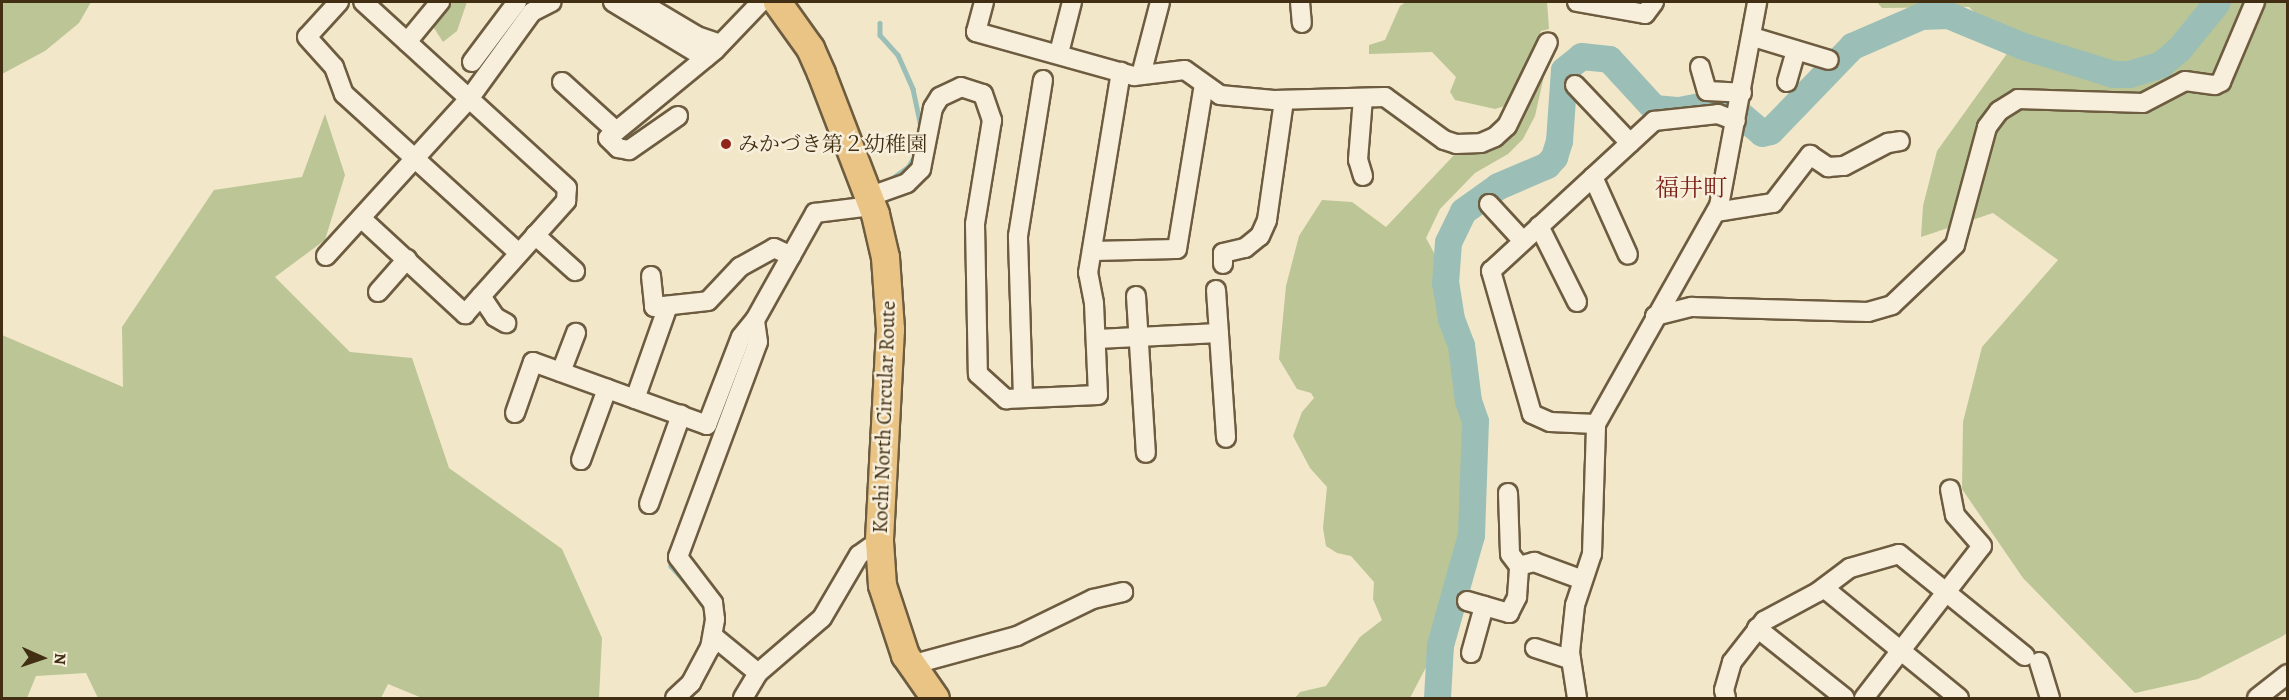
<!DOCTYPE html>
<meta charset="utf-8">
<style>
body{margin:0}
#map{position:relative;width:2289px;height:700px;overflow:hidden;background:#f2e7c8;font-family:Alegreya,"Noto Serif JP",serif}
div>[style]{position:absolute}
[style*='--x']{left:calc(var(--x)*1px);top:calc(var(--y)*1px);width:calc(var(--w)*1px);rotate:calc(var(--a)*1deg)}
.green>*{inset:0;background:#bcc595}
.stream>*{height:4.5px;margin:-2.25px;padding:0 2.25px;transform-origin:2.25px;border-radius:2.25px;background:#9bbfb7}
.river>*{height:27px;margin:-13.5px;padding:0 13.5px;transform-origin:13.5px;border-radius:13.5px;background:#9bbfb7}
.roads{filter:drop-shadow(2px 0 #6d5c40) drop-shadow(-2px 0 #6d5c40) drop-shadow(0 2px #6d5c40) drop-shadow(0 -2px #6d5c40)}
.minor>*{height:18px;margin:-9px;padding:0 9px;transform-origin:9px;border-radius:9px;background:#f7efdb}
.primary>*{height:27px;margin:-13.5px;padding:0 13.5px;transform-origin:13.5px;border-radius:13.5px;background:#e9c484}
.dots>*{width:16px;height:16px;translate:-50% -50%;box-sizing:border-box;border:3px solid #f7efdb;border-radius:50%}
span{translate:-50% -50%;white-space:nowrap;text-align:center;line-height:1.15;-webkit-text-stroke:5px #f7efdb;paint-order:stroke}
.poi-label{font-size:21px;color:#412e13}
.left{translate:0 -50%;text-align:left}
.street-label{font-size:21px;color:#412e13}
.quarter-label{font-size:24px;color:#7a1f14}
.frame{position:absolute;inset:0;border:3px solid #412e13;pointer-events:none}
.north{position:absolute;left:12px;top:628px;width:60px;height:60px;-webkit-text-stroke:4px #f7efdb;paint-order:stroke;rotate:93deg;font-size:16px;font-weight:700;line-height:24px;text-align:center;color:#412e13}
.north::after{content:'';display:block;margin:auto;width:21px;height:27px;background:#412e13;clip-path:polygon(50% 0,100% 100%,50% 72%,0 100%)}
</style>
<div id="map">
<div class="green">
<div style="clip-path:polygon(2px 2px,91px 2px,79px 23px,45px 51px,2px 74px)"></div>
<div style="clip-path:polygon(439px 2px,467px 2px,457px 31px,443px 42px,434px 28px)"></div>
<div style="clip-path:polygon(1406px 2px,1547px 2px,1549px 29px,1541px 31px,1512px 104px,1495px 109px,1455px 100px,1450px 92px,1456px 77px,1432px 52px,1369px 54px,1369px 45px,1385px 40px,1400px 6px)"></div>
<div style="clip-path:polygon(1877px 2px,2287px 2px,2288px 632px,2283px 636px,2198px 679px,2135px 693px,2023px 578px,1962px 489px,1963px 422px,1982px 347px,2058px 260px,1993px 213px,1921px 237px,1923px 206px,1937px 151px,2011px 48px,1969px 7px,1882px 8px)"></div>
<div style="clip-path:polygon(1540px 67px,1544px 76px,1535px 116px,1523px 139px,1508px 154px,1475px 173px,1440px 209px,1426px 238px,1440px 264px,1440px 324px,1458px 354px,1468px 419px,1470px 484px,1468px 535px,1437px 646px,1410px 698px,1295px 698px,1300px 692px,1326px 686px,1360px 637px,1382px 620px,1373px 599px,1374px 582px,1351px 556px,1337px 553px,1326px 546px,1323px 528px,1327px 487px,1310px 468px,1293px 436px,1302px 412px,1314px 398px,1311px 393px,1297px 389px,1279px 359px,1286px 286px,1299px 236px,1322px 200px,1352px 202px,1386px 227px,1456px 153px,1497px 146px)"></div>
<div style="clip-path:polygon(325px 114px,345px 175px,325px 240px,275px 277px,350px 352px,412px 358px,449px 468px,562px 549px,602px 638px,599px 698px,422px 698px,388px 684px,381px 698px,98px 698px,86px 673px,36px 676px,27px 698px,2px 698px,2px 335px,123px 387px,122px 327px,214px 190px,302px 177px)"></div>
</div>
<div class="stream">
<div style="--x:880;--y:23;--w:12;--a:90"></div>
<div style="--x:880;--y:35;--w:27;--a:48"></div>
<div style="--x:898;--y:55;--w:37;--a:66"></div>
<div style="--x:913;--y:89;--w:38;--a:78"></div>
<div style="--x:888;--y:181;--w:24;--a:-35"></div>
<div style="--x:908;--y:167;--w:17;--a:-59"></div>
<div style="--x:672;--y:557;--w:9;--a:96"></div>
<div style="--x:671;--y:566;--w:30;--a:48"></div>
</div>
<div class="river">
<div style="--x:1437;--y:698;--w:53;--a:-86.8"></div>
<div style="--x:1440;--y:645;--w:114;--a:-74.3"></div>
<div style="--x:1471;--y:535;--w:114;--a:-88"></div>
<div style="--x:1475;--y:421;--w:21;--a:-109"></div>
<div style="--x:1468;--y:401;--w:56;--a:-97.1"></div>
<div style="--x:1461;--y:345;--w:28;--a:-111"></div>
<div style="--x:1451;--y:319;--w:36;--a:-99"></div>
<div style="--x:1445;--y:283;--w:41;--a:-85.8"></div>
<div style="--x:1448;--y:242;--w:34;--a:-64"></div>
<div style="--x:1463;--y:211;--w:43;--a:-35.5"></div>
<div style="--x:1498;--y:186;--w:53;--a:-23.2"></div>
<div style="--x:1547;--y:165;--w:11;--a:-49"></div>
<div style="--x:1554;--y:157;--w:17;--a:-73"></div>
<div style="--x:1559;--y:141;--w:71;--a:-86"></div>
<div style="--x:1564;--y:70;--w:22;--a:-39"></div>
<div style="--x:1581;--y:56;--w:28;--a:6"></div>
<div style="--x:1609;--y:59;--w:67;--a:47.4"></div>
<div style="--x:1654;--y:108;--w:25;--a:5"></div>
<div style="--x:1679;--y:110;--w:42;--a:-11"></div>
<div style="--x:1720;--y:102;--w:9;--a:18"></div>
<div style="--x:1729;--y:105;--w:43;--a:40.3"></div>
<div style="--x:1762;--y:133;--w:8;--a:-14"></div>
<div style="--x:1770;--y:131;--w:118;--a:-46"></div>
<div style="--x:1852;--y:46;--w:75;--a:-23.5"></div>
<div style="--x:1921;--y:16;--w:27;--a:-2"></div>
<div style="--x:1948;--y:15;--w:81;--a:22.5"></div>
<div style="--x:2023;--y:46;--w:94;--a:17.3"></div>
<div style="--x:2113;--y:74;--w:16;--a:0"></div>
<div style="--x:2129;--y:74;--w:34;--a:-17"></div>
<div style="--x:2161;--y:64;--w:23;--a:-40"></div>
<div style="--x:2179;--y:49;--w:60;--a:-51"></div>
</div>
<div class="roads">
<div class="minor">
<div style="--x:339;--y:2;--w:47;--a:132.4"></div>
<div style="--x:307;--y:37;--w:40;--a:48"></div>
<div style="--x:334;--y:67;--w:29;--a:70"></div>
<div style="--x:344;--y:94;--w:236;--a:42.3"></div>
<div style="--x:613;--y:2;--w:108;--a:31.3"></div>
<div style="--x:640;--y:2;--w:66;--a:30.8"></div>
<div style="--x:697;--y:36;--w:24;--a:19"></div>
<div style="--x:984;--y:2;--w:31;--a:105"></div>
<div style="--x:976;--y:32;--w:164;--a:15.6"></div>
<div style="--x:1134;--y:76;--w:51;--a:-6.7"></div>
<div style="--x:1185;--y:70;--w:43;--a:35.5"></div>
<div style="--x:1220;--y:95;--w:54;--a:5.3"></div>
<div style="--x:1274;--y:100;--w:111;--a:-1.5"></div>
<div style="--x:1385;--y:97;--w:73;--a:36.1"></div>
<div style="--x:1444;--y:140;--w:13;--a:18"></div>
<div style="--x:1456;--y:144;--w:25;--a:-2"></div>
<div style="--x:1481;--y:143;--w:15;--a:-23"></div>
<div style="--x:1495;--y:137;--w:16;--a:-43"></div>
<div style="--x:1507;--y:126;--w:93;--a:-64"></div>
<div style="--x:1300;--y:2;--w:21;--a:85"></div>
<div style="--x:1577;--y:2;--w:69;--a:10"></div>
<div style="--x:1645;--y:14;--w:15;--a:-53"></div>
<div style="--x:1753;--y:37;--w:79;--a:16.8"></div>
<div style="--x:407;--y:42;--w:52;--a:-50.5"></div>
<div style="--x:1059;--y:53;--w:53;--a:-75.7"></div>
<div style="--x:472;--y:62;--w:75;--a:-53.1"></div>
<div style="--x:1700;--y:67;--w:25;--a:74"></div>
<div style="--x:1707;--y:91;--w:35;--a:3"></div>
<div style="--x:1141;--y:75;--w:75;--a:-75.4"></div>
<div style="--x:562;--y:82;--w:73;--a:42.2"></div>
<div style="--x:1787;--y:82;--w:33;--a:-74"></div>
<div style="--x:1575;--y:85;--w:80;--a:46.5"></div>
<div style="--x:678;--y:116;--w:60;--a:145.2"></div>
<div style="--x:629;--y:150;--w:11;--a:-170"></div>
<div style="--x:618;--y:148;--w:14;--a:-135"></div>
<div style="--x:608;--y:138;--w:139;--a:-39.4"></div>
<div style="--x:715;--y:50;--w:66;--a:-46.2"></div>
<div style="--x:1363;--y:176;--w:17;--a:-107"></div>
<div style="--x:1358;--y:160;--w:62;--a:-85.4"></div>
<div style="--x:1593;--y:177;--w:85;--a:65.8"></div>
<div style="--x:868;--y:197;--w:41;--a:-19.7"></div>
<div style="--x:907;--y:183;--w:20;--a:-45"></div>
<div style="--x:921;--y:169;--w:62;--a:-78.9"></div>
<div style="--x:933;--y:108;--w:13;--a:-58"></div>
<div style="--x:940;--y:97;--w:23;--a:-25"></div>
<div style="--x:961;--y:87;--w:23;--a:18"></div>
<div style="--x:983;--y:94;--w:28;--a:71"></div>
<div style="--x:992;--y:120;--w:105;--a:99.3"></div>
<div style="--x:975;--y:224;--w:150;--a:88.9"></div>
<div style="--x:978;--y:374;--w:38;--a:42"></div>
<div style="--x:1006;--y:399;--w:92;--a:-2.5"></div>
<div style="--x:1098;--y:395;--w:92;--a:-92.5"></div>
<div style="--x:1094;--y:303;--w:31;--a:-101"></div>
<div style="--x:1088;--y:273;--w:204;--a:-80.7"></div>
<div style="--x:1489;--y:204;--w:50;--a:47.4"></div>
<div style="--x:1716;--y:212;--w:58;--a:-9"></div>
<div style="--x:1773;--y:203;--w:61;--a:-52.4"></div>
<div style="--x:1810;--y:155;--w:22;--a:34"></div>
<div style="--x:1828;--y:167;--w:16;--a:-4"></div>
<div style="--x:1844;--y:166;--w:50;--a:-27.6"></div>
<div style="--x:1888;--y:143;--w:12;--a:-9"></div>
<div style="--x:361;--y:218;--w:142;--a:42.7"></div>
<div style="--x:465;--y:314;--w:152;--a:-48.2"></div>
<div style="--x:566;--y:201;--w:13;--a:-86"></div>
<div style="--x:567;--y:188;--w:276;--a:-137.6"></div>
<div style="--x:1539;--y:226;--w:85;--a:63.4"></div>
<div style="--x:535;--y:235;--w:54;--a:42"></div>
<div style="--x:1092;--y:251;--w:85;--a:-1.3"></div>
<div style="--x:1177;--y:249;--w:167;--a:-80.7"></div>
<div style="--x:326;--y:256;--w:212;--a:-47.7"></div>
<div style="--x:469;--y:99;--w:107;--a:-54.1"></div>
<div style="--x:532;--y:12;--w:22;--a:-27"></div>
<div style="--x:1223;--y:264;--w:11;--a:-90"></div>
<div style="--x:1223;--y:253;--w:23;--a:-13"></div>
<div style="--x:1245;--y:248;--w:19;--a:-39"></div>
<div style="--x:1260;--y:236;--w:17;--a:-66"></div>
<div style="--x:1267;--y:220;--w:121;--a:-81.9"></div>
<div style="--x:651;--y:276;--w:31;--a:84"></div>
<div style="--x:654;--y:307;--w:54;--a:-6.3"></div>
<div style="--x:708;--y:301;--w:47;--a:-46.7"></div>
<div style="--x:740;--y:267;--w:39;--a:-29"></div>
<div style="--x:774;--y:248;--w:19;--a:25"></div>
<div style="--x:1216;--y:290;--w:148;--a:86.1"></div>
<div style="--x:378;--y:292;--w:44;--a:-48.7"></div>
<div style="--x:481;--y:296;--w:25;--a:56"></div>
<div style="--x:495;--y:317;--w:13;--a:29"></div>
<div style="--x:1136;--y:296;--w:157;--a:86.4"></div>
<div style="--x:1655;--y:316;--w:38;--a:-14"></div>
<div style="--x:1692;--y:307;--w:176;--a:1.6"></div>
<div style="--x:1868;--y:312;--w:25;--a:-16"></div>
<div style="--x:1892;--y:305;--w:87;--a:-43.6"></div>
<div style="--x:1955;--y:245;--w:122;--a:-74.8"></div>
<div style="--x:1987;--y:127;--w:20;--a:-53"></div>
<div style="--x:1999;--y:111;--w:22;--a:-32"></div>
<div style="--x:2018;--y:99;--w:125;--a:1.8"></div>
<div style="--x:2143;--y:103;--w:47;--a:-27.6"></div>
<div style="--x:2185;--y:81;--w:30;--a:8"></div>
<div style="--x:2215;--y:85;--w:7;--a:-27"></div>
<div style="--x:2221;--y:82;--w:87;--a:-67"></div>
<div style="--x:1097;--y:339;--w:122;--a:-2.8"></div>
<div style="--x:561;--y:372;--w:42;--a:-69"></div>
<div style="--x:1023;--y:398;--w:162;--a:-91.8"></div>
<div style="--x:1018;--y:236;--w:158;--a:-80.9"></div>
<div style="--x:635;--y:399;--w:99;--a:-70.5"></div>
<div style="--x:515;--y:413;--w:54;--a:-70.6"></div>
<div style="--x:533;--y:362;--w:185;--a:19.9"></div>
<div style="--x:707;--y:425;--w:94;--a:-68.9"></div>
<div style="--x:741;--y:337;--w:22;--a:-51"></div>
<div style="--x:755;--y:320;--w:123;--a:-60.7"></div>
<div style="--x:815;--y:213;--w:57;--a:-7"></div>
<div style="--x:1596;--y:424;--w:46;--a:-177.5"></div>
<div style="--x:1550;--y:422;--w:20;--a:-156"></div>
<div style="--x:1532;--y:414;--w:149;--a:-106"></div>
<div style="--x:1491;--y:271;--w:222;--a:-42.6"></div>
<div style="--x:1654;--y:121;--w:64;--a:-6.2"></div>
<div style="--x:1718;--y:114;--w:19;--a:21"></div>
<div style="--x:581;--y:460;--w:76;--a:-69.9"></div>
<div style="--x:1508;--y:493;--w:61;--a:88.1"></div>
<div style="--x:1510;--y:554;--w:15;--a:53"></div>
<div style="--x:649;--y:504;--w:95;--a:-70.2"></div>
<div style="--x:1824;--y:588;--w:174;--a:39.2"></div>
<div style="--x:1467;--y:601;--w:44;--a:15.9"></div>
<div style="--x:1509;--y:613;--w:18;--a:-63"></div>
<div style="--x:1517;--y:597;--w:31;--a:-86"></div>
<div style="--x:1519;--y:566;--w:16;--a:-15"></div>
<div style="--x:1534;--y:562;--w:52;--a:20.2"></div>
<div style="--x:1757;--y:628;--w:112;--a:38.5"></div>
<div style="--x:713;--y:636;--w:58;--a:39.4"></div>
<div style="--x:1535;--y:648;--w:38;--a:18"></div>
<div style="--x:1471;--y:653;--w:49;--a:-74.5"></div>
<div style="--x:2039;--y:662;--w:38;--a:73"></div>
<div style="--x:911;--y:665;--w:110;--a:-15.3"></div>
<div style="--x:1017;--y:636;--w:85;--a:-26"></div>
<div style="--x:1093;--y:599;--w:31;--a:-13"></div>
<div style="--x:675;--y:698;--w:22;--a:-43"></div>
<div style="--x:691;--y:683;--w:40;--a:-62"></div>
<div style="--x:710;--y:648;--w:29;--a:-80"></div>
<div style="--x:715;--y:619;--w:16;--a:-97"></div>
<div style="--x:713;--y:603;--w:58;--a:-127.3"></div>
<div style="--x:678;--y:557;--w:229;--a:-69.6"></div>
<div style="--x:758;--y:342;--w:22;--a:-98"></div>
<div style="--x:743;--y:698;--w:29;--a:-59"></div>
<div style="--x:758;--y:673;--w:84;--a:-40.7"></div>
<div style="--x:822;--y:618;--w:73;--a:-59.6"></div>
<div style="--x:859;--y:555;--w:24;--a:-35"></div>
<div style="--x:1577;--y:698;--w:47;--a:-98.7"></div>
<div style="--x:1570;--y:652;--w:47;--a:-83.9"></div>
<div style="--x:1575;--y:605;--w:54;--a:-71.6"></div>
<div style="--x:1592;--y:554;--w:130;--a:-88.2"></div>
<div style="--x:1596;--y:424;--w:250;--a:-60.6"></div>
<div style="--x:1719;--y:206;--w:208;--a:-79.4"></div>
<div style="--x:1726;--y:698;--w:8;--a:-104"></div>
<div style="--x:1724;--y:690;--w:29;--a:-74"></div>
<div style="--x:1732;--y:662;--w:52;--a:-52"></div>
<div style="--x:1764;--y:621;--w:61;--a:-28.2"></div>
<div style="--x:1818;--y:592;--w:40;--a:-37"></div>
<div style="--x:1850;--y:568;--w:51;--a:-15.9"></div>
<div style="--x:1899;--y:554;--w:162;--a:39"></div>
<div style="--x:1864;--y:698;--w:192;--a:-52.2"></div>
<div style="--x:1982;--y:546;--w:41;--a:-131.1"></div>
<div style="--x:1955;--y:515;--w:26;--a:-101"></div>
<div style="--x:2257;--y:698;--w:39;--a:-38"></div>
</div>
<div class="primary">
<div style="--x:777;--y:2;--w:57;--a:54.3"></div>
<div style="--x:810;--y:48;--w:27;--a:66"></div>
<div style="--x:821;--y:73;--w:151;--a:69"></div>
<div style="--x:875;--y:214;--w:44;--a:76.9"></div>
<div style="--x:885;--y:257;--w:72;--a:86"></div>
<div style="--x:890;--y:329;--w:212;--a:93"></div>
<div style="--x:879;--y:541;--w:44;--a:86.1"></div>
<div style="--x:882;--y:585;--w:74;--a:71.8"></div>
<div style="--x:905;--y:655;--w:52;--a:55.1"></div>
</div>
</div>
<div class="dots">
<div style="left:726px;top:144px;background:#8f2418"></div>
</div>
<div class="poi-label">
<span class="left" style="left:738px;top:144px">みかづき第２幼稚園</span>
</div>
<div class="street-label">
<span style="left:884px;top:417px;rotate:-88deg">Kochi North Circular Route</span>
</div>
<div class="quarter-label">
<span style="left:1691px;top:189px">福井町</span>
</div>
<div class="frame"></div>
<div class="north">N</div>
</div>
